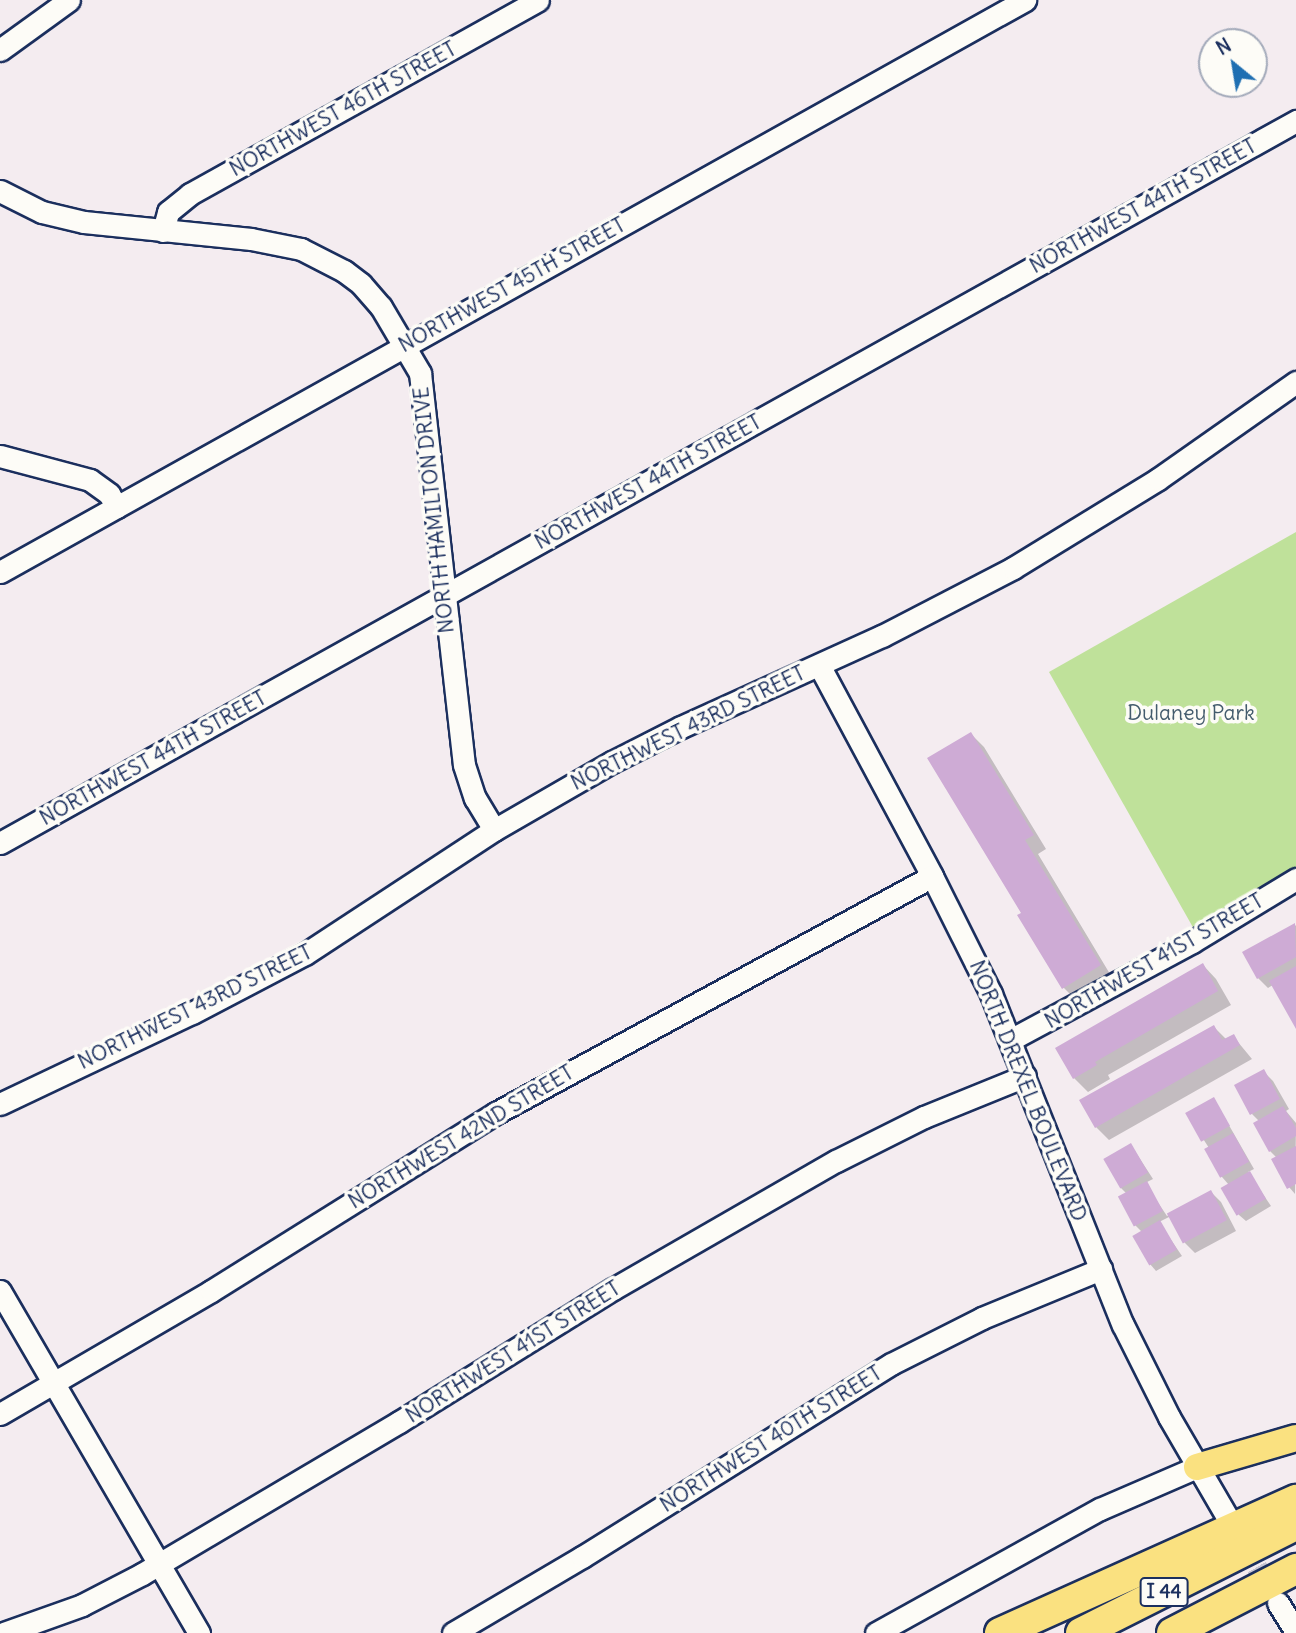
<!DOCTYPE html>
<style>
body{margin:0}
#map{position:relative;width:1296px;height:1633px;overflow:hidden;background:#f4ecf0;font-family:Delius,sans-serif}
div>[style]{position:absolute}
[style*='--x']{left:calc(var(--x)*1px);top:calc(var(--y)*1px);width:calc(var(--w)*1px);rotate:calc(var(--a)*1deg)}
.green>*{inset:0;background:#bfe19a}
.shadow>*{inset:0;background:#0003}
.building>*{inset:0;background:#ceabd5;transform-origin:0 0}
.minor-tunnel>*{height:21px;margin-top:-10.5px;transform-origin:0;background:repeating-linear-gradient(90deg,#c9c6d3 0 21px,transparent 0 31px)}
.roads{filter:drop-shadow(2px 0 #1b2f5e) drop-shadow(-2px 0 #1b2f5e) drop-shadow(0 2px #1b2f5e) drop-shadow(0 -2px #1b2f5e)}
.minor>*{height:21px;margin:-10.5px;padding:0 10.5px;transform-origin:10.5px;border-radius:10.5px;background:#fdfcf7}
.major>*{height:26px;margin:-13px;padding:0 13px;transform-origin:13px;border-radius:13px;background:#fae180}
.highway>*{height:30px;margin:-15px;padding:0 15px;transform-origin:15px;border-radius:15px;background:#fae180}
span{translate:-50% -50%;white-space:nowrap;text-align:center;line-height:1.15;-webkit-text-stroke:7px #fdfcf7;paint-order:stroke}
.shield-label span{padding:2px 5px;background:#fdfcf7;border:2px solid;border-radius:5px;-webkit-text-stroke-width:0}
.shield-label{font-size:19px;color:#1b2f5e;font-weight:700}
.street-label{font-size:21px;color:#1b2f5e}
.park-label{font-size:21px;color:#445c6d}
.north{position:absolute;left:1198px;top:28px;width:70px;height:70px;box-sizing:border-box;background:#fdfcf7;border:2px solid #a3aaba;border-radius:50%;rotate:330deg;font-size:19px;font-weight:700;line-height:28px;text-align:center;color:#1b2f5e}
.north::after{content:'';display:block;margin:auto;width:24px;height:32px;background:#1f6fb2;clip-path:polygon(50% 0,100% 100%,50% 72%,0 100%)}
</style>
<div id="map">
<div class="green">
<div style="clip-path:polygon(1296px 532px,1296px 874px,1195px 931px,1049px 672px)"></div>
</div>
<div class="shadow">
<div style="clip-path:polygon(971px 734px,984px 747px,1046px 849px,1038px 854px,1113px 979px,1077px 1001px,1063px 987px,1023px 913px)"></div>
<div style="clip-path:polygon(1295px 925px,1296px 926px,1296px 1026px,1273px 985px,1268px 988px,1258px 978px)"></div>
<div style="clip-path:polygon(1203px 965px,1216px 979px,1231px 1005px,1108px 1075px,1110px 1079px,1088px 1092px,1074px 1078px)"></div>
<div style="clip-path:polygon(1214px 1027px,1227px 1040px,1233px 1036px,1252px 1059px,1109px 1140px,1096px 1127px)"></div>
<div style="clip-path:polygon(1264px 1072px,1273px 1081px,1289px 1109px,1286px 1111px,1296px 1123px,1295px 1194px,1289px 1187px,1277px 1158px,1270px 1151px,1259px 1121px,1252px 1114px)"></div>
<div style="clip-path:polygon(1214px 1099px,1254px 1169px,1248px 1172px,1271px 1206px,1246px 1221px,1239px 1215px,1229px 1185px,1222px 1177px,1209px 1148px,1187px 1114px)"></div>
<div style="clip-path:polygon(1131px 1145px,1153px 1179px,1145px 1183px,1167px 1216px,1211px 1192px,1221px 1202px,1236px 1231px,1195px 1253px,1185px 1243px,1171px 1216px,1159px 1222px,1182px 1256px,1156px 1271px,1150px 1264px,1142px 1232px,1135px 1225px,1127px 1194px,1120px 1187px)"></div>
</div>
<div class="building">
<div style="clip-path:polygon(971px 732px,1034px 835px,1025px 840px,1101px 965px,1062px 989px,1017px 915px,1021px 913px,927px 758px)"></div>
<div style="clip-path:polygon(1295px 923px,1296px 957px,1257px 979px,1242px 952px)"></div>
<div style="clip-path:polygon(1203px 963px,1218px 991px,1095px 1062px,1097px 1065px,1073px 1079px,1055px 1048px)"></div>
<div style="clip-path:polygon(1296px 966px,1296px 1029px,1269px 981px)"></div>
<div style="clip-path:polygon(1214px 1025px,1222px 1040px,1234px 1034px,1240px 1045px,1095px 1128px,1079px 1100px)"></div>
<div style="left:1264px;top:1069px;width:34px;height:34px;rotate:62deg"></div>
<div style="left:1214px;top:1097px;width:33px;height:33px;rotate:61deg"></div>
<div style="clip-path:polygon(1283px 1106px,1296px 1128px,1296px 1136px,1269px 1152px,1253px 1123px)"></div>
<div style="left:1233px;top:1133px;width:33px;height:33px;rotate:61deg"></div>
<div style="left:1131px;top:1143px;width:34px;height:32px;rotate:60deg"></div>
<div style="clip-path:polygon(1296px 1146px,1296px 1184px,1287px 1189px,1271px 1159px)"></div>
<div style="left:1250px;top:1171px;width:32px;height:34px;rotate:60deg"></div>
<div style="left:1147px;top:1181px;width:34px;height:33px;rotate:62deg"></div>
<div style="left:1211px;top:1190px;width:34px;height:50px;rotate:62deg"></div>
<div style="left:1160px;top:1220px;width:34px;height:32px;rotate:60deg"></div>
</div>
<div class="minor-tunnel">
<div style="--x:1241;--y:1540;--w:65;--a:59.5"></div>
</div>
<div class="roads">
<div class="minor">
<div style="--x:0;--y:50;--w:85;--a:-35.9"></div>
<div style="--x:0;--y:191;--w:47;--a:26.6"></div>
<div style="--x:42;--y:212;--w:43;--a:13.4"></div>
<div style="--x:84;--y:222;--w:168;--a:5.8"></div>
<div style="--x:251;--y:239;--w:51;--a:11.3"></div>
<div style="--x:301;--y:249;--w:48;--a:27.1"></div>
<div style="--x:344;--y:271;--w:21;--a:37"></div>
<div style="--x:361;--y:284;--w:30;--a:49"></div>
<div style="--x:381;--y:307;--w:77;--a:59.4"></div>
<div style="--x:420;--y:373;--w:394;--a:83.6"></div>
<div style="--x:464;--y:765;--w:35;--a:72"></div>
<div style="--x:475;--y:798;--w:37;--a:59"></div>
<div style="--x:163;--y:231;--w:20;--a:-75"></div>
<div style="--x:168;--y:212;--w:28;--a:-39"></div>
<div style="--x:190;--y:194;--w:398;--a:-29.1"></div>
<div style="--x:0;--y:456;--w:93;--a:14.9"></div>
<div style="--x:90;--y:480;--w:24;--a:36"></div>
<div style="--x:109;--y:494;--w:15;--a:58"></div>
<div style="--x:0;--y:572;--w:1174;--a:-29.16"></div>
<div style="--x:819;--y:665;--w:239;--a:61.8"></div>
<div style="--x:932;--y:876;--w:132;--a:63.4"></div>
<div style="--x:991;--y:994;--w:356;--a:68.3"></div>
<div style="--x:1123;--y:1325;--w:103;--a:63.4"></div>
<div style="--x:1169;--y:1417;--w:119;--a:59.8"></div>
<div style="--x:0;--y:843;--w:1484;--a:-29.12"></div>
<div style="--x:1010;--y:1040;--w:207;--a:-28.3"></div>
<div style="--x:1192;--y:942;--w:122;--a:-31.2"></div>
<div style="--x:0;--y:1104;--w:212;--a:-25.4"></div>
<div style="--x:192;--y:1013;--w:127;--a:-27.6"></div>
<div style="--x:305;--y:954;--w:226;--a:-33.3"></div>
<div style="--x:494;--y:830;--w:136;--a:-30"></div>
<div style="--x:612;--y:762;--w:77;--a:-26.9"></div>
<div style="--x:681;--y:727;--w:221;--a:-24.4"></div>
<div style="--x:882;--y:636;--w:148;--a:-27.4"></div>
<div style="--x:1013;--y:568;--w:170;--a:-31.5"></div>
<div style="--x:1158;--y:479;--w:169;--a:-35.1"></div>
<div style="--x:0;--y:1291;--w:396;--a:59.8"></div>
<div style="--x:0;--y:1414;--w:244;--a:-30.2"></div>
<div style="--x:211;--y:1291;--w:336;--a:-32"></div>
<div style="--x:496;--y:1113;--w:496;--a:-28.5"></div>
<div style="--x:1278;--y:1603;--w:34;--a:58"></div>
<div style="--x:4;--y:1633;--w:83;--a:-19.7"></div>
<div style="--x:82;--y:1605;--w:68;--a:-27.3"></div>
<div style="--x:142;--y:1574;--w:299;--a:-30.6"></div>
<div style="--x:399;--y:1422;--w:252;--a:-31.9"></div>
<div style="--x:613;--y:1289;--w:257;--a:-29.9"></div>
<div style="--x:836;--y:1161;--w:98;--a:-26.6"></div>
<div style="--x:924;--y:1117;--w:109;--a:-22.1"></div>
<div style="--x:453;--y:1633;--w:150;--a:-30.5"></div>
<div style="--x:582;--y:1557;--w:364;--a:-32"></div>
<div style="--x:891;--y:1364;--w:102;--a:-26.8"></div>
<div style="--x:982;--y:1318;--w:129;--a:-22.4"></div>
<div style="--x:876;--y:1633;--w:256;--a:-29"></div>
<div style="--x:1100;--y:1509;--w:106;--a:-23.4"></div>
</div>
<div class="major">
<div style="--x:1197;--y:1467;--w:103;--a:-16.3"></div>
</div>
<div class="highway">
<div style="--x:1000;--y:1633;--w:325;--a:-24.2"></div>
<div style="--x:1081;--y:1633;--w:241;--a:-26.7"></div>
<div style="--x:1172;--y:1633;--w:140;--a:-27.3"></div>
</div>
</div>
<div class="shield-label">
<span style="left:1164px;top:1592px">I 44</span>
</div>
<div class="street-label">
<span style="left:343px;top:109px;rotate:-29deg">NORTHWEST 46TH STREET</span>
<span style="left:1143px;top:206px;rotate:-29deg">NORTHWEST 44TH STREET</span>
<span style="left:512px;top:285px;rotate:-29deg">NORTHWEST 45TH STREET</span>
<span style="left:648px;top:482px;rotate:-29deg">NORTHWEST 44TH STREET</span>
<span style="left:434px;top:510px;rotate:-96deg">NORTH HAMILTON DRIVE</span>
<span style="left:688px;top:728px;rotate:-26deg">NORTHWEST 43RD STREET</span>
<span style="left:153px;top:758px;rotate:-29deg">NORTHWEST 44TH STREET</span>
<span style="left:1154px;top:961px;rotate:-30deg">NORTHWEST 41ST STREET</span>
<span style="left:195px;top:1007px;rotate:-26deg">NORTHWEST 43RD STREET</span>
<span style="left:1028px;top:1091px;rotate:68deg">NORTH DREXEL BOULEVARD</span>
<span style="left:461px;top:1137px;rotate:-31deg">NORTHWEST 42ND STREET</span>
<span style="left:513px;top:1352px;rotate:-32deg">NORTHWEST 41ST STREET</span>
<span style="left:771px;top:1439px;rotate:-32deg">NORTHWEST 40TH STREET</span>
</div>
<div class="park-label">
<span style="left:1191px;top:713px">Dulaney Park</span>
</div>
<div class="north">N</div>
</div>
